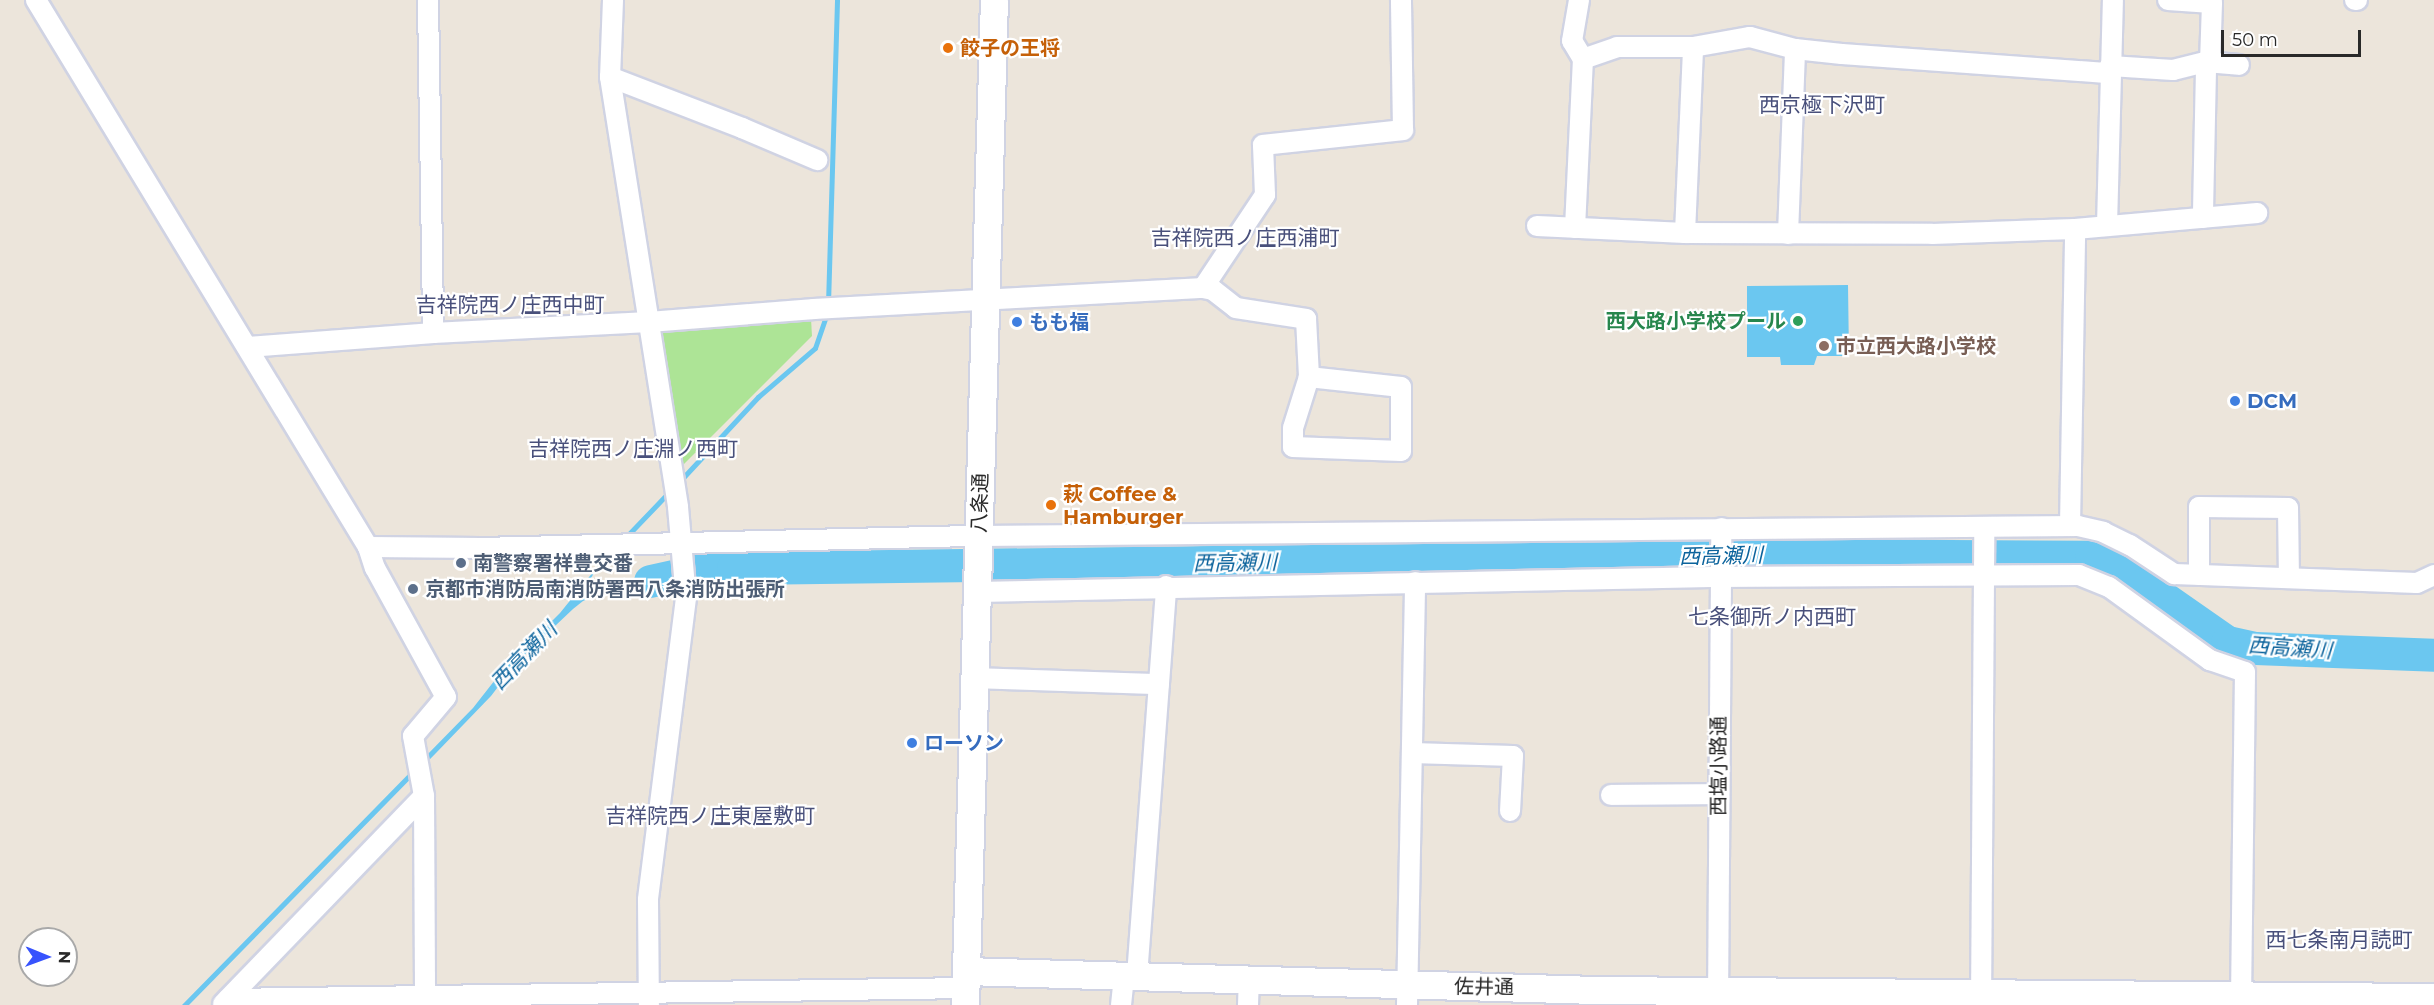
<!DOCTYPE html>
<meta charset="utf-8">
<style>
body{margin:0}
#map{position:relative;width:2434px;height:1005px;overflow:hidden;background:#ece5db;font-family:Montserrat,"Noto Sans JP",sans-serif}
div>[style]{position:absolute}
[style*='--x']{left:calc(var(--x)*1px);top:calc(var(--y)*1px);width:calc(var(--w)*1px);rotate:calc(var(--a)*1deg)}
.green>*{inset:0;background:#ade496}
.water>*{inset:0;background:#6bc7f0}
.stream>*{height:5px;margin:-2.5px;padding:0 2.5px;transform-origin:2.5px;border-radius:2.5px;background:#6bc7f0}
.river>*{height:33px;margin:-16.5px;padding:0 16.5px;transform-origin:16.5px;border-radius:16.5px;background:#6bc7f0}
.roads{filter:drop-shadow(2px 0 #d0d3e3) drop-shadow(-2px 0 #d0d3e3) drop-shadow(0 2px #d0d3e3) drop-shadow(0 -2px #d0d3e3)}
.street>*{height:20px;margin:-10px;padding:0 10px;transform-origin:10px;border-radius:10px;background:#fff}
.secondary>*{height:27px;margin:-13.5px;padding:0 13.5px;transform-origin:13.5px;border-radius:13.5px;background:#fff}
.dots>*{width:16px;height:16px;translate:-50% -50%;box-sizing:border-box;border:3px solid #fff;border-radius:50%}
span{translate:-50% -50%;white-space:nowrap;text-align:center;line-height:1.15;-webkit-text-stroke:4.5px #fff;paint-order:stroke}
.food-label{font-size:20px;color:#c56008;font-weight:700}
.left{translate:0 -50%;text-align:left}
.leisure-label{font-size:20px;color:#27864d;font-weight:700}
.right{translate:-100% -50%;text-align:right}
.shop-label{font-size:20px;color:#366cbe;font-weight:700}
.education-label{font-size:20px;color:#785e54;font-weight:700}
.street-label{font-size:20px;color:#292929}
.service-label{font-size:20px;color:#4e5e75;font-weight:700}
.neighbourhood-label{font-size:21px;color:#49507b}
.water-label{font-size:21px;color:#0b639c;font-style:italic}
.north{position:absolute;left:18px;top:927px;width:60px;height:60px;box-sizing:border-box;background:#fff;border:2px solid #a9a9a9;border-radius:50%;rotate:91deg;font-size:16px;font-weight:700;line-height:24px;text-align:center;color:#292929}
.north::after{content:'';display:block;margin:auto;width:21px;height:27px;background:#3753fd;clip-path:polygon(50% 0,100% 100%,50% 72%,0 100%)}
.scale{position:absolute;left:2221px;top:30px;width:140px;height:27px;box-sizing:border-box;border:3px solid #292929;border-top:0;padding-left:8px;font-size:18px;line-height:21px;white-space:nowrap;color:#292929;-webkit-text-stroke:4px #fff;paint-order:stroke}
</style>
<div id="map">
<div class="green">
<div style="clip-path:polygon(811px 319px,812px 336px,681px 467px,658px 335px,666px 325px)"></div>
</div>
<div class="water">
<div style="clip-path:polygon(1848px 285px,1849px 356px,1817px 356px,1814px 365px,1781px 365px,1780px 357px,1747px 357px,1747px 286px)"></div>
<div style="clip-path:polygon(606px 556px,610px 556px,594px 573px,581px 595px,677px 572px,676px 577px,600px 595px,583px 601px,573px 609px,517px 662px,491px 696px,436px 753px,189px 1005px,182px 1005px,473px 708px,502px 671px,560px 613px)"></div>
</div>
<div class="stream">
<div style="--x:828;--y:304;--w:304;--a:-88.3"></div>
<div style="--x:679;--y:482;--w:116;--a:-47.1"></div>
<div style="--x:758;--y:397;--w:75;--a:-40.7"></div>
<div style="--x:815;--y:348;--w:37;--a:-71"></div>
<div style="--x:625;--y:538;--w:65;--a:-46.2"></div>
</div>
<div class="river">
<div style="--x:650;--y:581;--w:51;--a:-12.4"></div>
<div style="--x:700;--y:570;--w:33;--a:-3"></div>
<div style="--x:733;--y:568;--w:1027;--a:-0.73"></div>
<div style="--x:1760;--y:555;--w:331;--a:0.3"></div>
<div style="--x:2091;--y:557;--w:59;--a:27"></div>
<div style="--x:2144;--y:584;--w:101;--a:34.9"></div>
<div style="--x:2227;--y:642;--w:29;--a:12"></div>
<div style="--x:2255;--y:648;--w:179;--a:2.2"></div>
</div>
<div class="roads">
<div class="street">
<div style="--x:36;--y:0;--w:640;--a:58.74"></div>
<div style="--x:368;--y:547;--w:22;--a:72"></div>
<div style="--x:375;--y:568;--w:147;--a:61.2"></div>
<div style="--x:446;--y:697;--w:51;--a:130.2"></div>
<div style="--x:413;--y:736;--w:61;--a:79.6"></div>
<div style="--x:424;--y:796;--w:209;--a:89.7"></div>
<div style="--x:428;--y:0;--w:333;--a:89.1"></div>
<div style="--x:613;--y:0;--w:77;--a:92.2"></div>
<div style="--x:610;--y:77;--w:435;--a:81"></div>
<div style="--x:678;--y:507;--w:91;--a:85"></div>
<div style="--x:686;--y:598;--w:304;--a:97.2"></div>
<div style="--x:648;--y:900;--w:105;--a:89.5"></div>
<div style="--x:2168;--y:0;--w:44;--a:3.9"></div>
<div style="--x:2212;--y:3;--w:59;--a:91.9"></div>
<div style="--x:2210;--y:62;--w:8;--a:120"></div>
<div style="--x:2206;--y:69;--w:149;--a:91.2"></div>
<div style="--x:2355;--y:0;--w:2;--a:0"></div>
<div style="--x:1583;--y:59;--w:36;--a:-19"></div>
<div style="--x:1617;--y:47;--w:76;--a:0"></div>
<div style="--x:1693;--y:47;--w:58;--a:-10"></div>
<div style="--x:1750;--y:37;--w:47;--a:14.9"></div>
<div style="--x:1795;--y:49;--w:47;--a:6.1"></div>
<div style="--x:1842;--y:54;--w:268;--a:4.1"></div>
<div style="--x:2110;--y:66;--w:63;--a:3.6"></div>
<div style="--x:2173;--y:70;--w:34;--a:-14"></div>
<div style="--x:2206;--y:62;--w:33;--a:5"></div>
<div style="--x:610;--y:77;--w:142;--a:21.1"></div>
<div style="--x:742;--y:128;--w:82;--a:23.1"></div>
<div style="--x:1537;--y:226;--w:148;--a:2.7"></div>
<div style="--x:1685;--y:233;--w:247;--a:0.2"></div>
<div style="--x:1932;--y:234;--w:143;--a:-2"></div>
<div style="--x:2075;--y:229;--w:183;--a:-5"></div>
<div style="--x:2107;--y:226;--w:226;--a:-88.5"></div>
<div style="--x:1575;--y:228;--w:169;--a:-87.3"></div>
<div style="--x:1583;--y:59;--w:21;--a:-121"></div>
<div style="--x:1572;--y:41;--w:42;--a:-80.3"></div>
<div style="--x:1685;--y:233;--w:186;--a:-87.5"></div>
<div style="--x:1788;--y:234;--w:185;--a:-87.8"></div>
<div style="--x:1203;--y:288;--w:10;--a:11"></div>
<div style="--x:1213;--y:290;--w:29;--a:38"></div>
<div style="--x:1236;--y:308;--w:71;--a:8.9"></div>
<div style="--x:1306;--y:319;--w:58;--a:87"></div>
<div style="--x:1309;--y:377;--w:53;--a:107.4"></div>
<div style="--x:1293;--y:428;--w:19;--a:90"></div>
<div style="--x:1293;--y:447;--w:108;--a:2.1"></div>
<div style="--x:1401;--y:451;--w:64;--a:-90"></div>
<div style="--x:1401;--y:387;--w:93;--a:-173.8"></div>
<div style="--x:248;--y:347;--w:186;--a:-4.3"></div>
<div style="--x:433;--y:333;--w:216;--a:-2.9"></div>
<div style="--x:649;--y:322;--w:166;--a:-4.5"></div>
<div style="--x:814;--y:309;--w:390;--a:-3.1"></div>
<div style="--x:1203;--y:288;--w:112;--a:-56.3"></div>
<div style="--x:1265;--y:195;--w:50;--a:-92.3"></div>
<div style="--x:1263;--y:145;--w:141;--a:-6.1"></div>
<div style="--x:1403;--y:130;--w:130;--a:-90.9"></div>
<div style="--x:2070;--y:526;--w:297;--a:-89"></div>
<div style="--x:368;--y:547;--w:112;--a:0.5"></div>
<div style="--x:480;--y:548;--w:499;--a:-1.4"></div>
<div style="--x:979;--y:536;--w:1099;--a:-0.52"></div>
<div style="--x:2078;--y:526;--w:26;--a:13"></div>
<div style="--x:2103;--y:532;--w:30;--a:26"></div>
<div style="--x:2130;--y:545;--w:53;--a:33.4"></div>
<div style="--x:2174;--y:574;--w:243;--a:2.1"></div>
<div style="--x:2417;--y:583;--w:19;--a:-25"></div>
<div style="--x:2199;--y:575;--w:68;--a:-90"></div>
<div style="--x:2199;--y:507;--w:89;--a:0.6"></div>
<div style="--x:2288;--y:508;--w:70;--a:89.2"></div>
<div style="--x:978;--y:592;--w:734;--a:-1.17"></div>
<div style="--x:1712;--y:577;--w:367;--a:-0.3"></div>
<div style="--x:2079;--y:575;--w:32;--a:22"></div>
<div style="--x:2109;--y:587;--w:125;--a:35.9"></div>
<div style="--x:2210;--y:660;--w:37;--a:19"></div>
<div style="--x:2245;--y:672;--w:333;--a:90.7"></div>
<div style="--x:975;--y:678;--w:184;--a:1.9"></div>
<div style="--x:1412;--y:753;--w:101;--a:1.7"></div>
<div style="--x:1513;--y:756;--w:55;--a:93.1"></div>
<div style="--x:1611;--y:795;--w:108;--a:-0.5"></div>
<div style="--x:1137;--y:976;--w:391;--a:-85.7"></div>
<div style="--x:228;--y:999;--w:738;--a:-0.85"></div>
<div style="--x:223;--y:1004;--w:289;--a:-46"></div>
<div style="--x:1121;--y:1005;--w:29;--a:-84"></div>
<div style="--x:1248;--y:1005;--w:25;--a:-88"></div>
<div style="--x:1407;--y:1005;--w:423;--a:-88.9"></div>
<div style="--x:1718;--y:1005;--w:477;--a:-89.6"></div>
<div style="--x:1981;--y:1005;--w:478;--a:-89.6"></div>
</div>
<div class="secondary">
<div style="--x:966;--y:971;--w:629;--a:1.73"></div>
<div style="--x:1595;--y:990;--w:839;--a:0.48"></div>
<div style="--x:965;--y:1005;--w:1005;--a:-88.35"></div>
</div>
</div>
<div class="dots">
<div style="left:948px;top:48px;background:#e8710a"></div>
<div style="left:1798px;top:321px;background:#2e9e5b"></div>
<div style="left:1017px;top:322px;background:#3f7fe0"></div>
<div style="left:1824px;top:346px;background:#8d6e63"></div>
<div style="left:2235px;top:401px;background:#3f7fe0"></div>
<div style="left:1051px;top:505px;background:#e8710a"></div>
<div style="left:461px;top:563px;background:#5c6f8a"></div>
<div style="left:413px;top:589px;background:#5c6f8a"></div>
<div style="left:912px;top:743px;background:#3f7fe0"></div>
</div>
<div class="food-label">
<span class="left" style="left:960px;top:48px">餃子の王将</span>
<span class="left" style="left:1063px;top:506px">萩 Coffee &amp;<br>Hamburger</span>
</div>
<div class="leisure-label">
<span class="right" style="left:1786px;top:321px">西大路小学校プール</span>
</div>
<div class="shop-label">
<span class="left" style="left:1029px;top:322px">もも福</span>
<span class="left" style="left:2247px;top:401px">DCM</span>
<span class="left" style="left:924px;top:743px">ローソン</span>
</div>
<div class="education-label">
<span class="left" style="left:1836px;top:346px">市立西大路小学校</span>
</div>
<div class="street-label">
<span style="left:980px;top:503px;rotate:-88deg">八条通</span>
<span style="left:1719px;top:766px;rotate:-90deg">西塩小路通</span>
<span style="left:1484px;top:987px;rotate:1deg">佐井通</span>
</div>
<div class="service-label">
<span class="left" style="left:473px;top:563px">南警察署祥豊交番</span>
<span class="left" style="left:425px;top:589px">京都市消防局南消防署西八条消防出張所</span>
</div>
<div class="neighbourhood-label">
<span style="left:1822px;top:105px">西京極下沢町</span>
<span style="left:1245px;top:238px">吉祥院西ノ庄西浦町</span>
<span style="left:510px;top:305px">吉祥院西ノ庄西中町</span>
<span style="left:633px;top:449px">吉祥院西ノ庄淵ノ西町</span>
<span style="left:1772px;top:617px">七条御所ノ内西町</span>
<span style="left:710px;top:816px">吉祥院西ノ庄東屋敷町</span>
<span style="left:2339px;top:940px">西七条南月読町</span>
</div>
<div class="water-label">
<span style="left:1721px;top:556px;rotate:-1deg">西高瀬川</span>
<span style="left:1235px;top:563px;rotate:-1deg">西高瀬川</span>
<span style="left:2290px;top:648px;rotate:4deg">西高瀬川</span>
<span style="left:524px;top:656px;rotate:-46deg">西高瀬川</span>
</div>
<div class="north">N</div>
<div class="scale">50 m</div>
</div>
